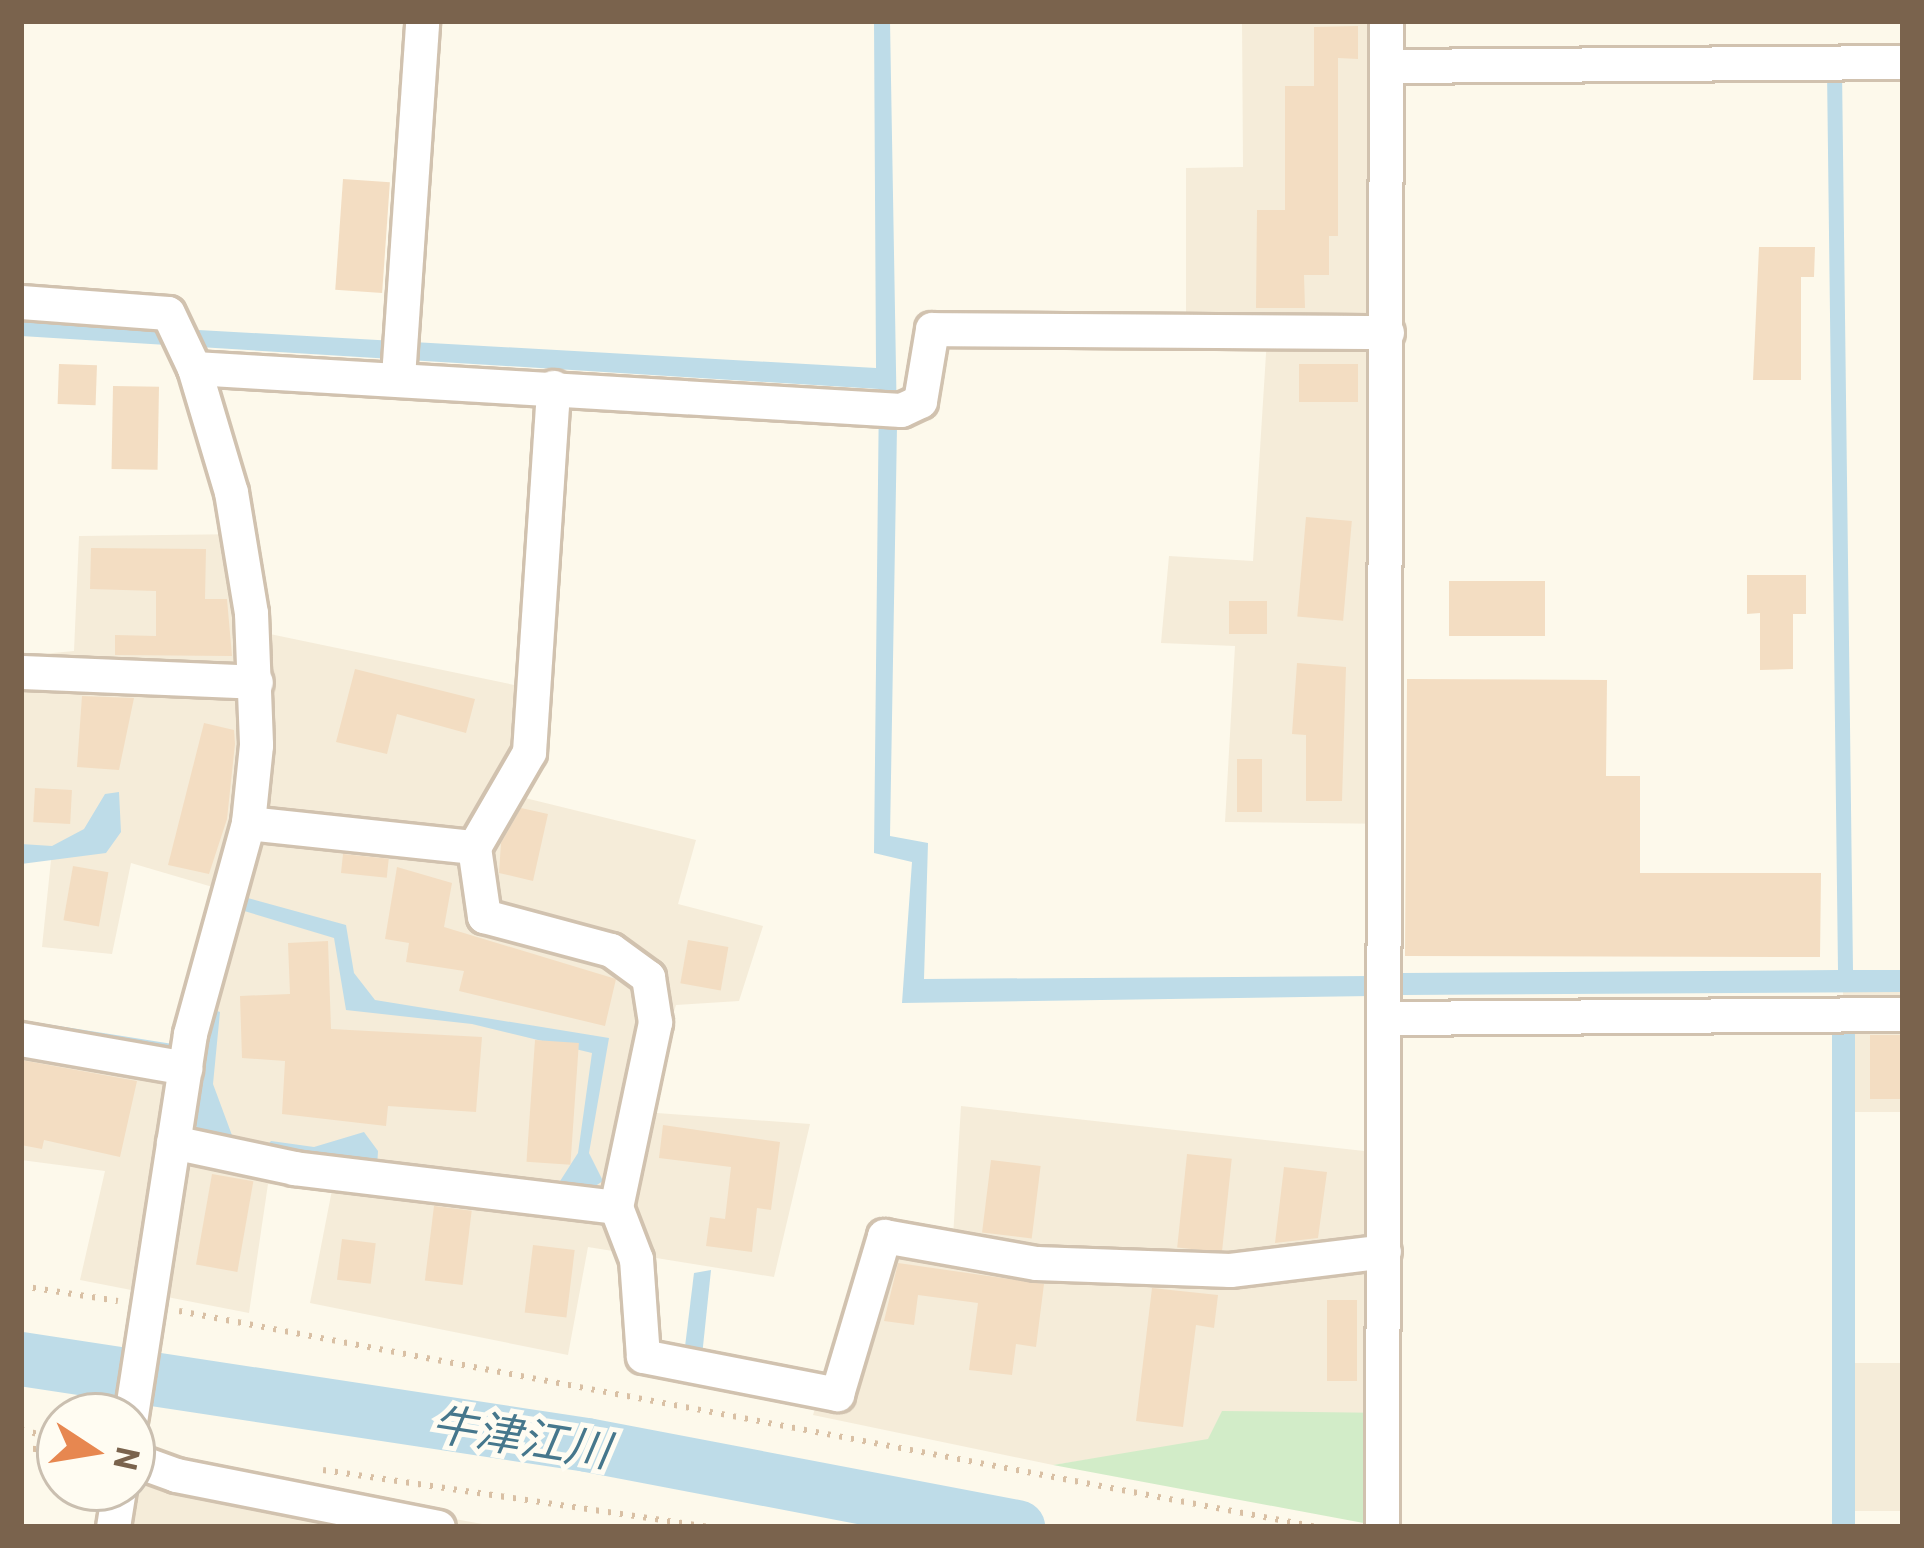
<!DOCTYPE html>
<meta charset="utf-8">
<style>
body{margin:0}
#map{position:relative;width:1924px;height:1548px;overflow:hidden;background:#fdf9eb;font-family:Barlow,"Noto Sans JP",sans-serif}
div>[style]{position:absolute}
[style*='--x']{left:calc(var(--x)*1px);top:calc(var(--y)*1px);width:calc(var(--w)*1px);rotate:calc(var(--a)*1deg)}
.residential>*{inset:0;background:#f5ecd9;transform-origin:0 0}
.green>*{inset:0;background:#d2ecc8}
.water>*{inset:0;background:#bedce8;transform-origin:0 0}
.river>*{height:54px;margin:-27px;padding:0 27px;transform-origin:27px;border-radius:27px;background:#bedce8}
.building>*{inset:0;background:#f3ddc2;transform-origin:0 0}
.path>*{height:6px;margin-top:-3px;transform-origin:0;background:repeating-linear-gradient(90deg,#d9c0a4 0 3px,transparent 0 12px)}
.roads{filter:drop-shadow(3px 0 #d1c2af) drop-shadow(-3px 0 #d1c2af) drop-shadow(0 3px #d1c2af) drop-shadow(0 -3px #d1c2af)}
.street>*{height:33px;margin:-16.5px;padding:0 16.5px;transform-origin:16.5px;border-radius:16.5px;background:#fff}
span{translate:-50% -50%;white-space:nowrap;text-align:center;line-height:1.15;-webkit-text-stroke:10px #fffcf2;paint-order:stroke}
.water-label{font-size:45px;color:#46778c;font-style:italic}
.frame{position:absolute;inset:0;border:24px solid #7a634d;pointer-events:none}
.north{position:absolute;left:36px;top:1392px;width:120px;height:120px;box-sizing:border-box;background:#fffcf2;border:3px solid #cabfb0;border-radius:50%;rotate:102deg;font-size:33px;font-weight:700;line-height:48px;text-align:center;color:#7a634d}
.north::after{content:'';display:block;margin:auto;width:42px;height:54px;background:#e78750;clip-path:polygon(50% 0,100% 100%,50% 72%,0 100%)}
</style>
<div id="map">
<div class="residential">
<div style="clip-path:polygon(1242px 21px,1394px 21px,1397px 824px,1225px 822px,1235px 646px,1161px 643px,1169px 556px,1253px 561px,1267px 338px,1186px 338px,1186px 168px,1243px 167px)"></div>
<div style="clip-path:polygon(249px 534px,265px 633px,543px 691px,517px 796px,696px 840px,678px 904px,763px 926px,739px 1001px,676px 1005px,643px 1112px,810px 1124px,774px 1277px,588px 1247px,568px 1355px,310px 1303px,332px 1190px,268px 1184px,249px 1313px,80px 1280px,105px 1171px,21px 1160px,21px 1026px,172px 1054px,216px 888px,131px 863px,112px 954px,42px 947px,51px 860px,21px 856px,21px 656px,74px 651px,79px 536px)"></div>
<div style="left:1843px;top:986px;width:60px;height:126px"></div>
<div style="clip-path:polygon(961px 1106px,1391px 1154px,1391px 1413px,1053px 1465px,813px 1415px,871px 1230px,953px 1237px)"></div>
<div style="left:1903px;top:1363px;width:148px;height:59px;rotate:90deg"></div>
<div style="clip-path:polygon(194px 1472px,499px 1527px,125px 1527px,133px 1480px)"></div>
</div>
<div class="green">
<div style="clip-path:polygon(1222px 1411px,1391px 1413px,1385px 1527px,1053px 1465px,1208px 1439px)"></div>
</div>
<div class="water">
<div style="clip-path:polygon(874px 21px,890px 21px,897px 427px,890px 836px,928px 843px,924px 979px,1371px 976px,1371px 996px,902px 1003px,912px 862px,874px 853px,879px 389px,21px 336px,21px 320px,876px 368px)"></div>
<div style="clip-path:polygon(1827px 70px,1842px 70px,1853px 970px,1903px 970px,1903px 992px,1402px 995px,1402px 973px,1838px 970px)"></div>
<div style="clip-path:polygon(119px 792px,121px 832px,106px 853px,21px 864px,21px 844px,52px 846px,84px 829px,105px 794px)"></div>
<div style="clip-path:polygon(244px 897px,346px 925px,354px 973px,375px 1000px,609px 1038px,589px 1153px,603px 1181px,586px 1192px,555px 1189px,578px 1153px,592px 1053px,472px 1024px,346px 1010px,334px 938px,241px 910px)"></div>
<div style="clip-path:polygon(211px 1009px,220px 1012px,213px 1084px,233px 1138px,202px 1133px,193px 1123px,200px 1061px,21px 1031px,21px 1020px,198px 1048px)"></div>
<div style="left:1855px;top:1030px;width:497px;height:23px;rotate:90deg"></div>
<div style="clip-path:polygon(364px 1132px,378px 1151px,377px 1168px,265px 1148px,271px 1141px,314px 1147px)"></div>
<div style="clip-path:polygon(711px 1270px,702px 1356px,684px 1355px,694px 1273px)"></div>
</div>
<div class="river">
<div style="--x:21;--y:1359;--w:572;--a:8.64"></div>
<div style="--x:587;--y:1445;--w:439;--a:10.8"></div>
</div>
<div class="building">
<div style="clip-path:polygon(1358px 26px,1358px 59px,1338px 58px,1338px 236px,1329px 236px,1329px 275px,1304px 275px,1305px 308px,1256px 308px,1257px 210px,1285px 210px,1285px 86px,1314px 86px,1314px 27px)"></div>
<div style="left:343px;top:179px;width:47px;height:111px;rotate:4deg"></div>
<div style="clip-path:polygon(1759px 247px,1815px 247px,1814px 277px,1801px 277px,1801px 380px,1753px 380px)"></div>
<div style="left:59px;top:364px;width:38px;height:40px;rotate:2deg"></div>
<div style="left:1299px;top:364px;width:59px;height:38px"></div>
<div style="left:113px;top:386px;width:46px;height:83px;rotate:1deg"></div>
<div style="left:1306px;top:517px;width:46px;height:100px;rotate:5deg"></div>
<div style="clip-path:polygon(91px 548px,206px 549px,205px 599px,227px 599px,232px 656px,115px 655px,115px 635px,156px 636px,156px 591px,90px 589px)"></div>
<div style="clip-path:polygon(1747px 575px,1806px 575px,1806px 614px,1793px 614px,1793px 669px,1760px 670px,1760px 613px,1747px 614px)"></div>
<div style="left:1449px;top:581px;width:96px;height:55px"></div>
<div style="left:1229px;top:601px;width:38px;height:33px"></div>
<div style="clip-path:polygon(1297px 663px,1346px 667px,1342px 801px,1306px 801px,1306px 735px,1292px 734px)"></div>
<div style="clip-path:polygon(355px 669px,475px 699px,466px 733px,397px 714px,387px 754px,336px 742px)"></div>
<div style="clip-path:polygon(1407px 679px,1607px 680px,1606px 776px,1640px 776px,1640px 873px,1821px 873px,1820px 957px,1405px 956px)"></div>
<div style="clip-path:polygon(82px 696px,134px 698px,119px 770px,77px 767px)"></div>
<div style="clip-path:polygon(204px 723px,234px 730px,235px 744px,227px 819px,209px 874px,168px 865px)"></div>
<div style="left:1237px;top:759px;width:25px;height:53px"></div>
<div style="left:35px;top:788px;width:37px;height:34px;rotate:3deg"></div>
<div style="clip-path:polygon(521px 808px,548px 814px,533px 881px,499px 873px,501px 843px)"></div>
<div style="left:343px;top:854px;width:46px;height:19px;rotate:6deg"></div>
<div style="left:73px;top:866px;width:36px;height:55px;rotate:10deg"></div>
<div style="clip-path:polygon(397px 867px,452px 883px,444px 927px,616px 979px,605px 1026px,459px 991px,464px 971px,406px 962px,409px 943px,385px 939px)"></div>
<div style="left:688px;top:940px;width:41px;height:44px;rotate:10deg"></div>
<div style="clip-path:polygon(328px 941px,331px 1029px,482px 1037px,476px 1112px,388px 1106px,386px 1126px,282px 1114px,285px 1061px,242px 1058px,240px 996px,290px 994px,288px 943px)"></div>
<div style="left:1870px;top:1035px;width:33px;height:64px"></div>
<div style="left:535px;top:1040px;width:44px;height:122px;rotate:4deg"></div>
<div style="clip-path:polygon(21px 1060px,137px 1081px,120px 1157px,44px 1140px,42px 1149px,21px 1145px)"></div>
<div style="clip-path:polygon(663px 1125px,780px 1142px,771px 1210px,757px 1208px,752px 1252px,706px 1246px,710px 1217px,725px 1219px,731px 1167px,659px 1158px)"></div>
<div style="left:1187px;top:1154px;width:45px;height:94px;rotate:6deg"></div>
<div style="left:991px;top:1160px;width:50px;height:73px;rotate:7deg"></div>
<div style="clip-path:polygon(1284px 1167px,1327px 1172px,1318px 1238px,1275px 1243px)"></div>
<div style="left:212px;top:1174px;width:42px;height:92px;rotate:10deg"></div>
<div style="left:434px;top:1206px;width:38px;height:75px;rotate:7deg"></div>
<div style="left:342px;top:1239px;width:34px;height:41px;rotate:7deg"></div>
<div style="left:533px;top:1245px;width:42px;height:68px;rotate:7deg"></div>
<div style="clip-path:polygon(898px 1263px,1044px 1284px,1036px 1347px,1016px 1344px,1012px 1375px,969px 1370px,978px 1303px,918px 1295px,914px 1325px,884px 1321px)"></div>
<div style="clip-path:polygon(1152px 1288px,1218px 1295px,1214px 1328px,1196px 1325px,1183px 1427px,1136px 1421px)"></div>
<div style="left:1327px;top:1300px;width:30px;height:81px"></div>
</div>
<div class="path">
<div style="--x:21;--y:1286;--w:98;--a:8.8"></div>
<div style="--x:179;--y:1311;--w:1158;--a:10.75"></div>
<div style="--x:21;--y:1430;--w:40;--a:13"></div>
<div style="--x:21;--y:1448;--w:39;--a:4"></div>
<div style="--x:323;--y:1470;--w:392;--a:8.4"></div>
</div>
<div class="roads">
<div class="street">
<div style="--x:1387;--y:66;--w:516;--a:-0.44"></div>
<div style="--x:21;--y:302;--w:147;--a:4.3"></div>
<div style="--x:168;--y:313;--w:61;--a:64.7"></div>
<div style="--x:194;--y:368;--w:129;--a:73.4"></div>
<div style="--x:231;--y:492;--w:123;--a:80.6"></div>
<div style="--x:251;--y:613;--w:132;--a:87.8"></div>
<div style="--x:256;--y:745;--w:78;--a:95.9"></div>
<div style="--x:248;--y:823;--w:219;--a:105.4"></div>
<div style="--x:190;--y:1034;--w:387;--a:98.8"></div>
<div style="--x:194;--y:368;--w:708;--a:3.4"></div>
<div style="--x:901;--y:410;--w:21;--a:-25"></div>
<div style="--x:920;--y:401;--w:73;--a:-80.5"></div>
<div style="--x:932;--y:329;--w:455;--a:0.4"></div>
<div style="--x:398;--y:377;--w:357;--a:-86.1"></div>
<div style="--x:21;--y:672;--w:235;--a:2.4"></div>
<div style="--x:248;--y:823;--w:227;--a:6.1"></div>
<div style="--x:474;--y:847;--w:110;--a:-59.9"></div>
<div style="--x:529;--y:752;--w:366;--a:-86.2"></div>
<div style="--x:474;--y:847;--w:70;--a:81.8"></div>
<div style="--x:484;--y:916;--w:131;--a:15"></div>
<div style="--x:611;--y:950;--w:46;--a:36.1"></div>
<div style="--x:648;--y:977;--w:46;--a:81.2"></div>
<div style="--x:655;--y:1022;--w:189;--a:101.9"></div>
<div style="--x:1386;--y:1018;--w:517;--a:-0.44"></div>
<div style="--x:21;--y:1039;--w:167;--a:10"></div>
<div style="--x:173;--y:1142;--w:124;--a:12.1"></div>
<div style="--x:294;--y:1168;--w:324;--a:6.9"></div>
<div style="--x:616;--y:1207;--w:56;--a:69"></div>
<div style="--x:636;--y:1259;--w:97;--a:85.9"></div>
<div style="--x:643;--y:1356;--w:198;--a:11.1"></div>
<div style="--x:837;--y:1394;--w:165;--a:-73.4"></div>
<div style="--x:884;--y:1236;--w:154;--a:10.1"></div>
<div style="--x:1036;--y:1263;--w:194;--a:2.1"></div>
<div style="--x:1230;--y:1270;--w:155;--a:-7"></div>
<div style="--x:132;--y:1459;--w:47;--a:20"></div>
<div style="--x:176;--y:1475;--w:267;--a:11.2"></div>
<div style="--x:113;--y:1527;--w:39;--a:-81"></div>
<div style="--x:1382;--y:1527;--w:1506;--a:-89.85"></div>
</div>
</div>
<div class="water-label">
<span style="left:521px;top:1436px;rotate:9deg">牛津江川</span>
</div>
<div class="frame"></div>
<div class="north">N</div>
</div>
